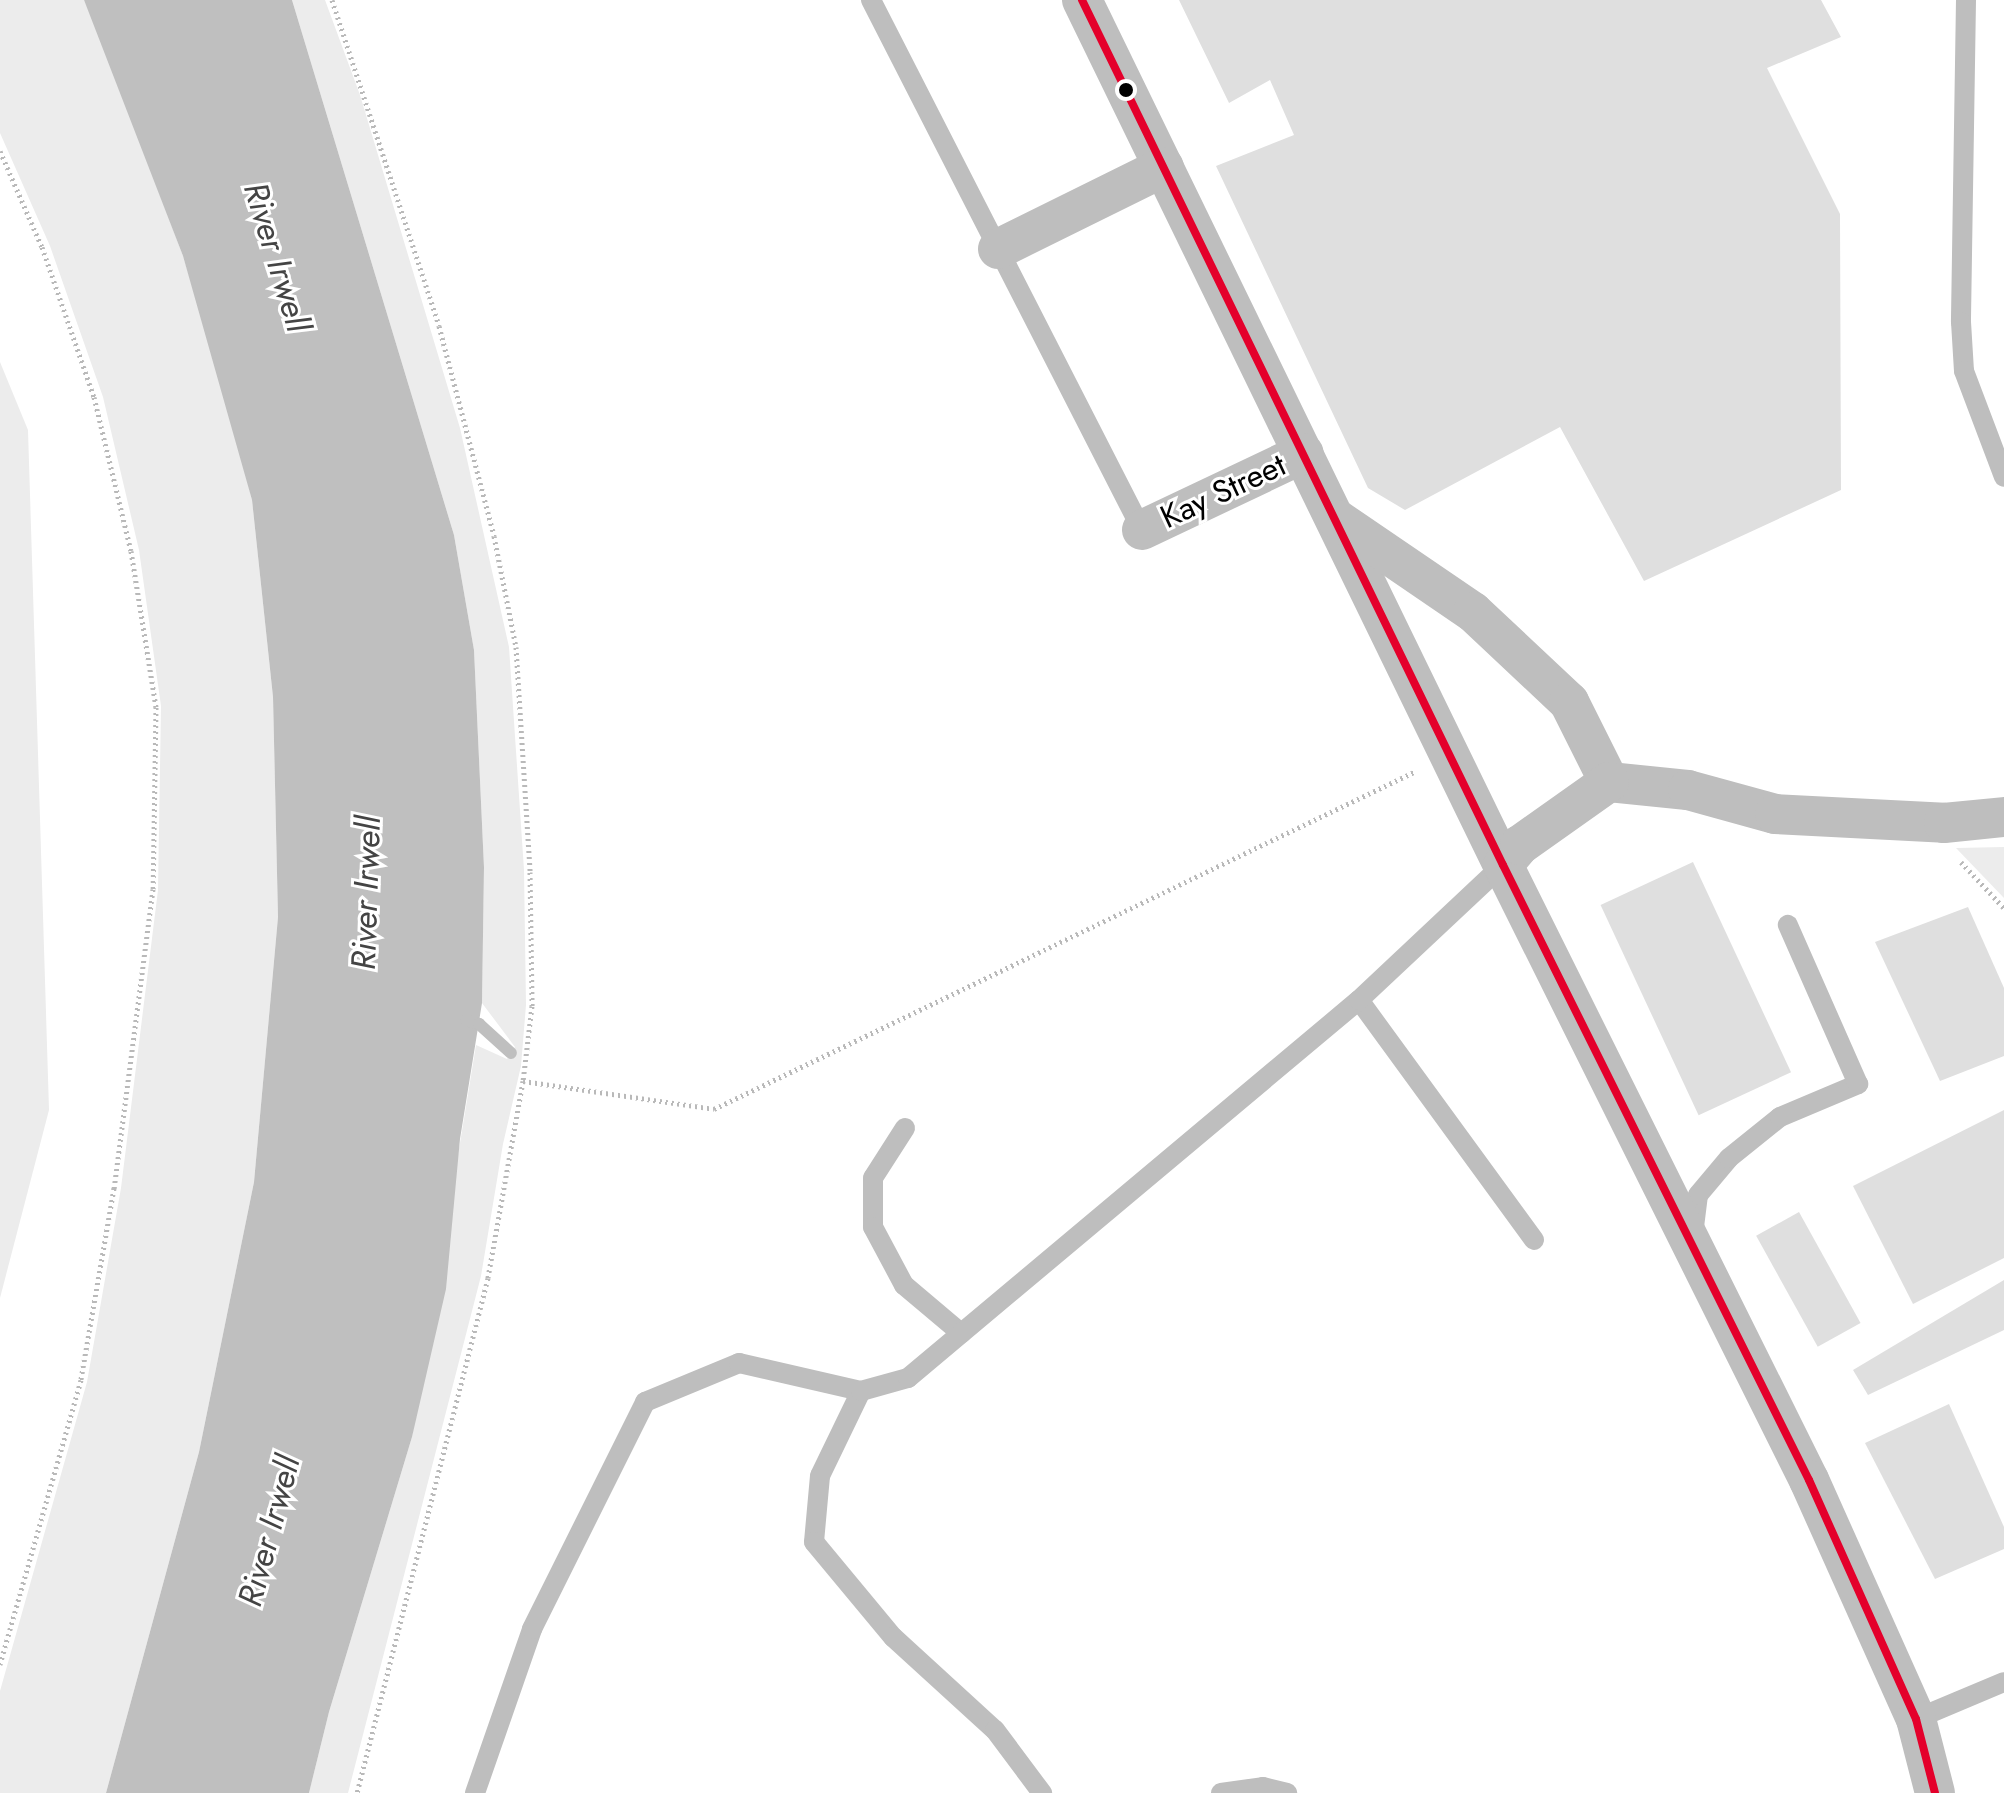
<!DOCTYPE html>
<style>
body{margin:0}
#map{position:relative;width:2004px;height:1793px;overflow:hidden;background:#fff;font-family:Jost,sans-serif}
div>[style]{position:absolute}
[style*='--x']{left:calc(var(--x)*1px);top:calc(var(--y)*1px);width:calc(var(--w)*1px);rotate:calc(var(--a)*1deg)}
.green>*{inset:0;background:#ececec}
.water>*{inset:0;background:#bfbfbf}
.stream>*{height:12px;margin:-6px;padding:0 6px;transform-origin:6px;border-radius:6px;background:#bfbfbf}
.building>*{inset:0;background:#dfdfdf;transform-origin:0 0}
.path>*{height:5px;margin-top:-2.5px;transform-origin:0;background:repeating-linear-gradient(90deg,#b9b9b9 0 2px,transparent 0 6px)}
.lane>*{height:20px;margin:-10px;padding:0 10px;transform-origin:10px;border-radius:10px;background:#bebebe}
.street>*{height:40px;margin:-20px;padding:0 20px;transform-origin:20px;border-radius:20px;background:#bebebe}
.bus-1>*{height:8px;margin:-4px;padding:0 4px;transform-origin:4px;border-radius:4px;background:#e4002b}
.dots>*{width:22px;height:22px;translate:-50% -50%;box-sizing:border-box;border:4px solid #fff;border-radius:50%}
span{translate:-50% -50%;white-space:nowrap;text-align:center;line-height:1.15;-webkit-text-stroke:6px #fff;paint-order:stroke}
.street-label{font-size:32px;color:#000}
.water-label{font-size:34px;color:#444;font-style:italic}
</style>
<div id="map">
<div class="green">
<div style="clip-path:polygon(0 0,84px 0,96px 25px,183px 256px,220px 376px,252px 500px,273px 697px,278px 917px,254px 1182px,199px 1452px,106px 1793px,0 1793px,0 1691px,87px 1382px,121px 1188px,158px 890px,161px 706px,139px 550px,103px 397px,50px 246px,0 133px)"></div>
<div style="clip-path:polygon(292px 0,325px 0,360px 95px,460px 428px,509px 647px,524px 870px,526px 1005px,521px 1066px,503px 1144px,481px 1276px,348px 1793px,309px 1793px,329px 1712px,412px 1437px,476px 1045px,507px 1059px,515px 1047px,482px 1003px,484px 867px,474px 650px,454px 535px)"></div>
<div style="clip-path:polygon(0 362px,28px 430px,49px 1110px,0 1298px)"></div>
<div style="clip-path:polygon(2004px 847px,2004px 898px,1956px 848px)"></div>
</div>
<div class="water">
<div style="clip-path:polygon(84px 0,292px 0,454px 535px,474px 650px,484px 867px,482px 1003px,460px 1139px,446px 1289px,412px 1437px,329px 1712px,309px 1793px,106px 1793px,199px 1452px,254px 1182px,278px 917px,273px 697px,252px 500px,183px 256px)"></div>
</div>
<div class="stream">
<div style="--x:466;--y:1020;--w:14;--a:17"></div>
<div style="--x:479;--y:1024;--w:43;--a:42.2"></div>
</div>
<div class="building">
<div style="clip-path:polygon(1179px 0,1821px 0,1841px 37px,1767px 68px,1840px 214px,1841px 490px,1644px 581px,1560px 427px,1405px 510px,1368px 488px,1216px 166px,1294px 135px,1270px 80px,1229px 103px)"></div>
<div style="left:1693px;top:862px;width:232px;height:102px;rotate:65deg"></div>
<div style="clip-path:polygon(1968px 907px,2004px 988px,2004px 1056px,1940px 1081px,1875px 942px)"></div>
<div style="clip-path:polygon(2004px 1110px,2004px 1258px,1913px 1304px,1853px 1186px)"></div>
<div style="left:1799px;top:1212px;width:127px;height:49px;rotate:61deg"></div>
<div style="clip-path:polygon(2004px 1280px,2004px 1330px,1868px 1395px,1853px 1370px)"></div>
<div style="clip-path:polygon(1949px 1404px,2004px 1527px,2004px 1549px,1935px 1579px,1865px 1443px)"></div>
</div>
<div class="path">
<div style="--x:332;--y:0;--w:343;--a:71.8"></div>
<div style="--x:439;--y:326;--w:217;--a:75.3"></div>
<div style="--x:494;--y:536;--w:113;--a:78.8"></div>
<div style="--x:516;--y:647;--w:225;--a:86.4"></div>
<div style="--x:530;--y:872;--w:134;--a:89.1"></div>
<div style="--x:532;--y:1006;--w:76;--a:96.8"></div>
<div style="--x:523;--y:1081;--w:200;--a:100.1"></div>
<div style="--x:488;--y:1278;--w:531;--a:104.27"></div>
<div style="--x:0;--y:151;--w:105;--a:66.4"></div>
<div style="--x:42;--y:247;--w:159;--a:70.9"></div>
<div style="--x:94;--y:397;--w:158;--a:76.5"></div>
<div style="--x:131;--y:551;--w:158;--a:80.9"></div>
<div style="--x:156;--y:707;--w:182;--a:90.9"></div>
<div style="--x:153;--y:889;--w:302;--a:97.4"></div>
<div style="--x:114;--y:1188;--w:195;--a:99.8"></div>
<div style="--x:81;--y:1380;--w:296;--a:105.9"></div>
<div style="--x:1961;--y:862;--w:63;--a:46.9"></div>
<div style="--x:523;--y:1081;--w:193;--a:8.3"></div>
<div style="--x:714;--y:1109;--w:777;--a:-25.71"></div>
</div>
<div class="lane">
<div style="--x:871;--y:0;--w:595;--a:62.92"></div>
<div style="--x:1966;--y:0;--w:322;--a:90.9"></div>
<div style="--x:1961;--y:322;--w:49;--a:86.5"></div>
<div style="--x:1964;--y:371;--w:113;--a:69.3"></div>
<div style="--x:1359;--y:1000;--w:297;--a:53.9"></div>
<div style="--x:905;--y:1128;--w:59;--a:122.6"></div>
<div style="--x:873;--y:1178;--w:49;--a:90"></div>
<div style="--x:873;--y:1227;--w:66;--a:61.9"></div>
<div style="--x:904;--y:1285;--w:75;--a:40.1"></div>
<div style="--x:1693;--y:1235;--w:40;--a:-82.9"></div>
<div style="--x:1698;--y:1195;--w:48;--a:-50"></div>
<div style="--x:1729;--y:1158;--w:65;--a:-38.8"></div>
<div style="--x:1780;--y:1117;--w:85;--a:-22.9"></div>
<div style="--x:1858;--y:1084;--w:174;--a:-113.8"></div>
<div style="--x:861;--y:1391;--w:94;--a:115.8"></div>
<div style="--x:820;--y:1476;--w:66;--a:95.2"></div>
<div style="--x:814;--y:1542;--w:124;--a:50.3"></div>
<div style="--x:893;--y:1637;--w:138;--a:42.4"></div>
<div style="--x:995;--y:1730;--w:79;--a:53.3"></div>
<div style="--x:1916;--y:1719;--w:95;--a:-22.8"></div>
<div style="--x:475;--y:1793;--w:174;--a:-70.8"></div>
<div style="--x:532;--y:1629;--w:254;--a:-63.5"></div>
<div style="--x:645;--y:1402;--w:102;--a:-22.5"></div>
<div style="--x:739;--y:1363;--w:125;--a:12.9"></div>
<div style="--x:861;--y:1391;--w:49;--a:-15.5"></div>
<div style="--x:908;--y:1378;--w:588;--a:-39.97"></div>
<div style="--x:1359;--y:1000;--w:197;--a:-43.2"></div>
<div style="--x:1221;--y:1793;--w:42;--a:-8.1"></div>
<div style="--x:1263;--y:1787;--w:25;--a:14"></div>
</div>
<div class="street">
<div style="--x:1082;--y:0;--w:962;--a:64.05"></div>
<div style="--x:1503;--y:865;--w:687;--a:63.55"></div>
<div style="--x:1809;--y:1480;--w:262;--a:65.9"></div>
<div style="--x:1916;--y:1719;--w:76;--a:75.6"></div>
<div style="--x:998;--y:249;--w:185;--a:-26.3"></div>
<div style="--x:1338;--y:520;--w:163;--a:34.3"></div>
<div style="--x:1473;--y:612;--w:132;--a:43.2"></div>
<div style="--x:1569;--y:702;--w:89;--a:63.4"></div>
<div style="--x:1609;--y:782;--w:79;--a:5.8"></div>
<div style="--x:1688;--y:790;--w:90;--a:15.4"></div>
<div style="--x:1775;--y:814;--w:169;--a:3"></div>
<div style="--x:1944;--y:823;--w:60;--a:-5.7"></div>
<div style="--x:1142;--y:530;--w:179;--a:-25.4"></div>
<div style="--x:1503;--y:865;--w:26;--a:-50"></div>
<div style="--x:1520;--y:845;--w:109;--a:-35.3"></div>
</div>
<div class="bus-1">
<div style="--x:1082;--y:0;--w:962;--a:64.05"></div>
<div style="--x:1503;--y:865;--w:687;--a:63.55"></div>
<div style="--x:1809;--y:1480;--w:262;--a:65.9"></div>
<div style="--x:1916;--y:1719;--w:76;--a:75.6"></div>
</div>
<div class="dots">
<div style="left:1126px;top:90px;background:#000"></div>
</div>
<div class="street-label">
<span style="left:1223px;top:491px;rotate:-25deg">Kay Street</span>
</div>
<div class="water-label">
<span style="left:277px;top:257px;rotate:73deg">River Irwell</span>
<span style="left:366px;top:893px;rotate:-88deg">River Irwell</span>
<span style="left:269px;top:1531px;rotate:-75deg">River Irwell</span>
</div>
</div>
